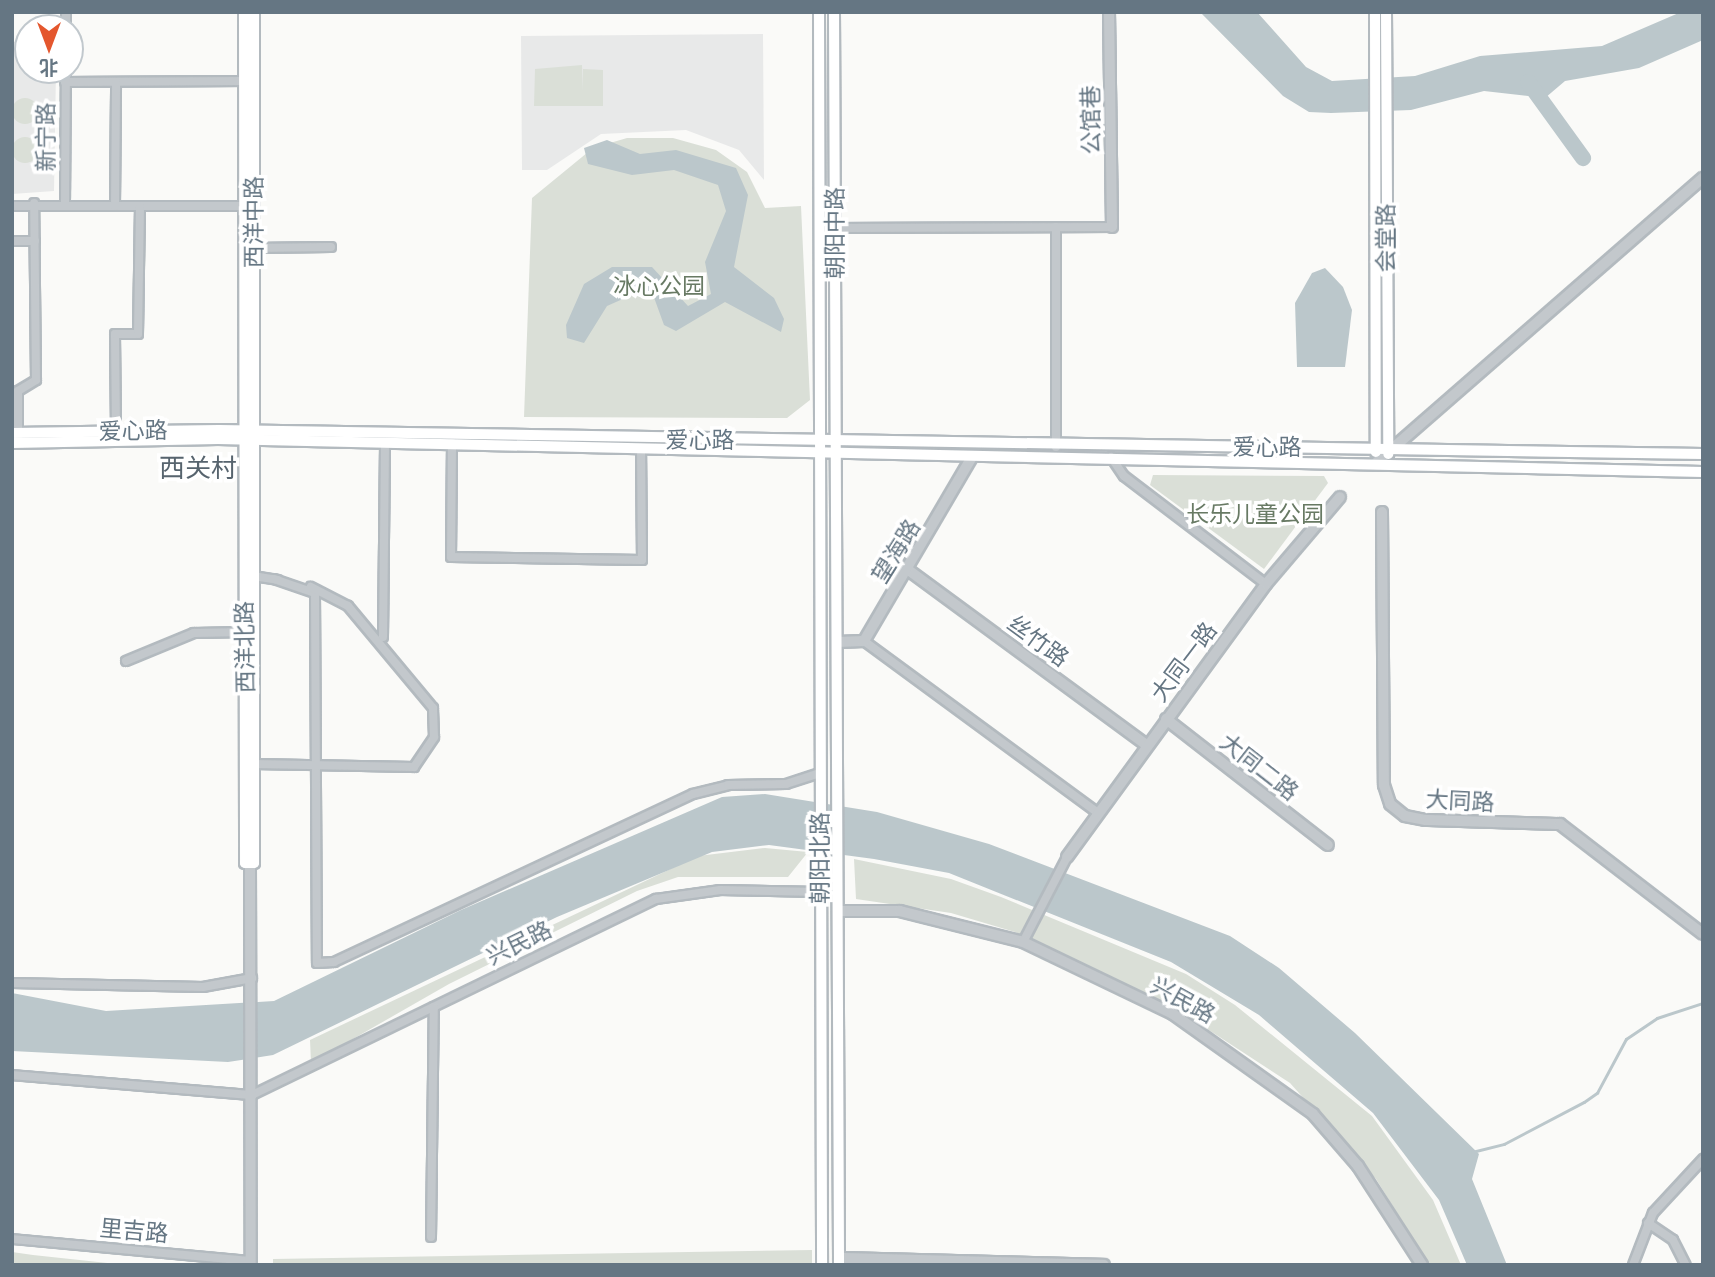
<!DOCTYPE html>
<meta charset="utf-8">
<style>
body{margin:0}
#map{position:relative;width:1715px;height:1277px;overflow:hidden;background:#fafaf8;font-family:Raleway,"Noto Sans SC",sans-serif}
div>[style]{position:absolute}
[style*='--x']{left:calc(var(--x)*1px);top:calc(var(--y)*1px);width:calc(var(--w)*1px);rotate:calc(var(--a)*1deg)}
.built>*{inset:0;background:#e8e9e9}
.green>*{inset:0;background:#dadfd7}
.round{border-radius:50%}
.water>*{inset:0;background:#bbc7cb}
.stream>*{height:2.5px;margin:-1.25px;padding:0 1.25px;transform-origin:1.25px;border-radius:1.25px;background:#bbc7cb}
.river>*{height:16px;margin:-8px;padding:0 8px;transform-origin:8px;border-radius:8px;background:#bbc7cb}
.roads{filter:drop-shadow(2px 0 #b3babf) drop-shadow(-2px 0 #b3babf) drop-shadow(0 2px #b3babf) drop-shadow(0 -2px #b3babf)}
.minor>*{height:8px;margin:-4px;padding:0 4px;transform-origin:4px;border-radius:4px;background:#c3c8cc}
.tertiary>*{height:10px;margin:-5px;padding:0 5px;transform-origin:5px;border-radius:5px;background:#c3c8cc}
.secondary>*{height:10px;margin:-5px;padding:0 5px;transform-origin:5px;border-radius:5px;background:#fff}
span{translate:-50% -50%;white-space:nowrap;text-align:center;line-height:1.15;-webkit-text-stroke:7px #fff;paint-order:stroke}
.street-label{font-size:23px;color:#657683}
.park-label{font-size:23px;color:#687a64}
.quarter-label{font-size:26px;color:#57646e}
.frame{position:absolute;inset:0;border:14px solid #657683;pointer-events:none}
.north{position:absolute;left:14px;top:14px;width:70px;height:70px;box-sizing:border-box;background:#fff;border:2px solid #c1c8cd;border-radius:50%;rotate:180deg;font-size:19px;font-weight:700;line-height:28px;text-align:center;color:#657683}
.north::after{content:'';display:block;margin:auto;width:24px;height:32px;background:#e4572e;clip-path:polygon(50% 0,100% 100%,50% 72%,0 100%)}
</style>
<div id="map">
<div class="built">
<div style="clip-path:polygon(763px 34px,764px 180px,739px 150px,686px 130px,601px 134px,547px 170px,522px 170px,521px 36px)"></div>
<div style="clip-path:polygon(12px 42px,28px 42px,28px 70px,56px 70px,54px 191px,12px 194px)"></div>
</div>
<div class="green">
<div style="clip-path:polygon(582px 65px,583px 91px,583px 69px,603px 70px,603px 106px,534px 106px,535px 69px)"></div>
<div class="round" style="left:12px;top:98px;width:26px;height:26px"></div>
<div class="round" style="left:12px;top:137px;width:26px;height:26px"></div>
<div style="clip-path:polygon(627px 138px,673px 138px,716px 150px,747px 172px,765px 208px,801px 206px,810px 400px,787px 418px,524px 417px,532px 198px,593px 148px)"></div>
<div style="clip-path:polygon(1153px 475px,1324px 476px,1328px 483px,1264px 569px,1150px 485px)"></div>
<div style="clip-path:polygon(765px 848px,808px 852px,788px 877px,678px 877px,637px 891px,449px 984px,311px 1063px,310px 1040px,698px 856px)"></div>
<div style="clip-path:polygon(854px 859px,951px 879px,1001px 897px,1186px 974px,1235px 1005px,1372px 1116px,1433px 1200px,1461px 1265px,1429px 1265px,1376px 1179px,1290px 1083px,1169px 1004px,1015px 932px,951px 913px,856px 899px)"></div>
<div style="clip-path:polygon(812px 1250px,812px 1265px,273px 1265px,273px 1259px)"></div>
<div style="clip-path:polygon(12px 1252px,33px 1255px,126px 1265px,12px 1265px)"></div>
</div>
<div class="water">
<div style="clip-path:polygon(1200px 12px,1257px 12px,1306px 67px,1332px 81px,1415px 76px,1480px 56px,1602px 46px,1681px 12px,1703px 12px,1703px 40px,1639px 68px,1565px 81px,1545px 98px,1484px 91px,1411px 110px,1331px 113px,1309px 112px,1283px 96px)"></div>
<div style="clip-path:polygon(607px 140px,640px 154px,676px 150px,736px 168px,748px 195px,734px 267px,774px 298px,784px 319px,781px 332px,725px 302px,676px 331px,664px 325px,652px 292px,643px 290px,607px 306px,584px 343px,567px 338px,566px 325px,584px 284px,612px 267px,652px 267px,688px 306px,711px 294px,705px 262px,726px 211px,718px 185px,674px 170px,632px 175px,588px 164px,584px 148px)"></div>
<div style="clip-path:polygon(1325px 268px,1343px 287px,1352px 310px,1345px 367px,1297px 367px,1295px 303px,1312px 273px)"></div>
<div style="clip-path:polygon(765px 794px,877px 812px,989px 844px,1230px 936px,1279px 968px,1355px 1033px,1479px 1154px,1472px 1179px,1507px 1265px,1467px 1265px,1439px 1200px,1373px 1113px,1259px 1015px,1171px 962px,949px 873px,874px 859px,769px 845px,712px 852px,557px 917px,273px 1055px,228px 1062px,12px 1051px,12px 993px,106px 1011px,274px 1001px,461px 910px,722px 797px)"></div>
</div>
<div class="stream">
<div style="--x:1472;--y:1152;--w:33;--a:-14"></div>
<div style="--x:1504;--y:1144;--w:90;--a:-27.7"></div>
<div style="--x:1584;--y:1102;--w:16;--a:-35"></div>
<div style="--x:1597;--y:1093;--w:61;--a:-61.8"></div>
<div style="--x:1626;--y:1039;--w:37;--a:-34"></div>
<div style="--x:1657;--y:1018;--w:48;--a:-18.1"></div>
</div>
<div class="river">
<div style="--x:1528;--y:82;--w:94;--a:54.1"></div>
</div>
<div class="roads">
<div class="minor">
<div style="--x:66;--y:28;--w:16;--a:-90"></div>
<div style="--x:65;--y:82;--w:179;--a:-0.3"></div>
<div style="--x:65;--y:204;--w:134;--a:-89.6"></div>
<div style="--x:12;--y:206;--w:233;--a:0"></div>
<div style="--x:115;--y:206;--w:124;--a:-89.5"></div>
<div style="--x:835;--y:228;--w:277;--a:-0.2"></div>
<div style="--x:12;--y:241;--w:23;--a:0"></div>
<div style="--x:251;--y:248;--w:80;--a:-0.7"></div>
<div style="--x:116;--y:431;--w:97;--a:-90.6"></div>
<div style="--x:115;--y:334;--w:23;--a:0"></div>
<div style="--x:138;--y:334;--w:128;--a:-89.1"></div>
<div style="--x:18;--y:437;--w:46;--a:-90"></div>
<div style="--x:18;--y:391;--w:21;--a:-31"></div>
<div style="--x:36;--y:380;--w:177;--a:-90.6"></div>
<div style="--x:452;--y:443;--w:114;--a:90.5"></div>
<div style="--x:451;--y:557;--w:191;--a:0.9"></div>
<div style="--x:642;--y:560;--w:111;--a:-90.5"></div>
<div style="--x:1056;--y:447;--w:220;--a:-90"></div>
<div style="--x:1111;--y:457;--w:23;--a:56"></div>
<div style="--x:1124;--y:476;--w:178;--a:37.3"></div>
<div style="--x:253;--y:576;--w:25;--a:9"></div>
<div style="--x:274;--y:579;--w:43;--a:18.9"></div>
<div style="--x:315;--y:593;--w:370;--a:89.7"></div>
<div style="--x:317;--y:963;--w:17;--a:-3"></div>
<div style="--x:334;--y:962;--w:396;--a:-25.1"></div>
<div style="--x:693;--y:794;--w:36;--a:-14"></div>
<div style="--x:728;--y:785;--w:58;--a:-1"></div>
<div style="--x:786;--y:784;--w:36;--a:-18"></div>
<div style="--x:383;--y:637;--w:195;--a:-89.4"></div>
<div style="--x:864;--y:641;--w:290;--a:36.3"></div>
<div style="--x:126;--y:661;--w:74;--a:-22.4"></div>
<div style="--x:194;--y:633;--w:52;--a:-1.1"></div>
<div style="--x:254;--y:764;--w:160;--a:1.1"></div>
<div style="--x:414;--y:767;--w:36;--a:-56"></div>
<div style="--x:434;--y:737;--w:29;--a:-92"></div>
<div style="--x:433;--y:708;--w:133;--a:-129.8"></div>
<div style="--x:348;--y:606;--w:42;--a:-152.8"></div>
<div style="--x:1023;--y:942;--w:96;--a:-62.6"></div>
<div style="--x:12;--y:983;--w:191;--a:1.2"></div>
<div style="--x:203;--y:987;--w:50;--a:-10.4"></div>
<div style="--x:12;--y:1075;--w:241;--a:4.8"></div>
<div style="--x:252;--y:1095;--w:449;--a:-25.9"></div>
<div style="--x:656;--y:899;--w:65;--a:-8"></div>
<div style="--x:720;--y:890;--w:100;--a:1.1"></div>
<div style="--x:1648;--y:1223;--w:30;--a:34"></div>
<div style="--x:1673;--y:1240;--w:28;--a:63"></div>
<div style="--x:431;--y:1237;--w:230;--a:-89.3"></div>
<div style="--x:12;--y:1239;--w:240;--a:5.3"></div>
<div style="--x:1633;--y:1265;--w:56;--a:-69"></div>
<div style="--x:1653;--y:1213;--w:74;--a:-47.2"></div>
</div>
<div class="tertiary">
<div style="--x:1109;--y:12;--w:215;--a:89.2"></div>
<div style="--x:1377;--y:462;--w:432;--a:-41.1"></div>
<div style="--x:1382;--y:512;--w:273;--a:89.6"></div>
<div style="--x:1384;--y:785;--w:20;--a:72"></div>
<div style="--x:1390;--y:804;--w:19;--a:39"></div>
<div style="--x:1405;--y:816;--w:20;--a:11"></div>
<div style="--x:1425;--y:820;--w:135;--a:1.7"></div>
<div style="--x:1560;--y:824;--w:180;--a:37.6"></div>
<div style="--x:907;--y:569;--w:298;--a:36.3"></div>
<div style="--x:837;--y:642;--w:27;--a:-2"></div>
<div style="--x:864;--y:641;--w:213;--a:-59.6"></div>
<div style="--x:1166;--y:719;--w:205;--a:37.9"></div>
<div style="--x:1067;--y:857;--w:338;--a:-53.9"></div>
<div style="--x:1266;--y:584;--w:114;--a:-49.6"></div>
<div style="--x:250;--y:863;--w:402;--a:89.9"></div>
<div style="--x:838;--y:911;--w:62;--a:0"></div>
<div style="--x:900;--y:911;--w:127;--a:14.1"></div>
<div style="--x:1023;--y:942;--w:166;--a:25.6"></div>
<div style="--x:1173;--y:1014;--w:172;--a:35.5"></div>
<div style="--x:1313;--y:1114;--w:69;--a:49.1"></div>
<div style="--x:1358;--y:1166;--w:118;--a:57.1"></div>
<div style="--x:839;--y:1258;--w:265;--a:1.5"></div>
</div>
<div class="secondary">
<div style="--x:244;--y:12;--w:851;--a:89.93"></div>
<div style="--x:245;--y:863;--w:9;--a:0"></div>
<div style="--x:254;--y:863;--w:851;--a:-90"></div>
<div style="--x:819;--y:12;--w:1253;--a:89.86"></div>
<div style="--x:834;--y:12;--w:1253;--a:89.77"></div>
<div style="--x:1375;--y:12;--w:440;--a:89.9"></div>
<div style="--x:1386;--y:12;--w:442;--a:89.7"></div>
<div style="--x:12;--y:433;--w:207;--a:-0.8"></div>
<div style="--x:219;--y:430;--w:1484;--a:0.93"></div>
<div style="--x:12;--y:443;--w:206;--a:-1.1"></div>
<div style="--x:218;--y:439;--w:1485;--a:1.27"></div>
</div>
</div>
<div class="street-label">
<span style="left:1091px;top:120px;rotate:-91deg">公馆巷</span>
<span style="left:46px;top:137px;rotate:-90deg">新宁路</span>
<span style="left:254px;top:222px;rotate:-90deg">西洋中路</span>
<span style="left:835px;top:233px;rotate:-90deg">朝阳中路</span>
<span style="left:1386px;top:238px;rotate:-90deg">会堂路</span>
<span style="left:133px;top:431px;rotate:-1deg">爱心路</span>
<span style="left:700px;top:440px">爱心路</span>
<span style="left:1267px;top:447px">爱心路</span>
<span style="left:896px;top:551px;rotate:-58deg">望海路</span>
<span style="left:1038px;top:641px;rotate:36deg">丝竹路</span>
<span style="left:245px;top:647px;rotate:-91deg">西洋北路</span>
<span style="left:1184px;top:662px;rotate:-53deg">大同一路</span>
<span style="left:1259px;top:767px;rotate:38deg">大同二路</span>
<span style="left:1460px;top:801px;rotate:3deg">大同路</span>
<span style="left:820px;top:858px;rotate:-90deg">朝阳北路</span>
<span style="left:519px;top:943px;rotate:-26deg">兴民路</span>
<span style="left:1183px;top:1000px;rotate:29deg">兴民路</span>
<span style="left:134px;top:1231px;rotate:5deg">里吉路</span>
</div>
<div class="park-label">
<span style="left:659px;top:286px">冰心公园</span>
<span style="left:1255px;top:514px">长乐儿童公园</span>
</div>
<div class="quarter-label">
<span style="left:198px;top:469px">西关村</span>
</div>
<div class="frame"></div>
<div class="north">北</div>
</div>
